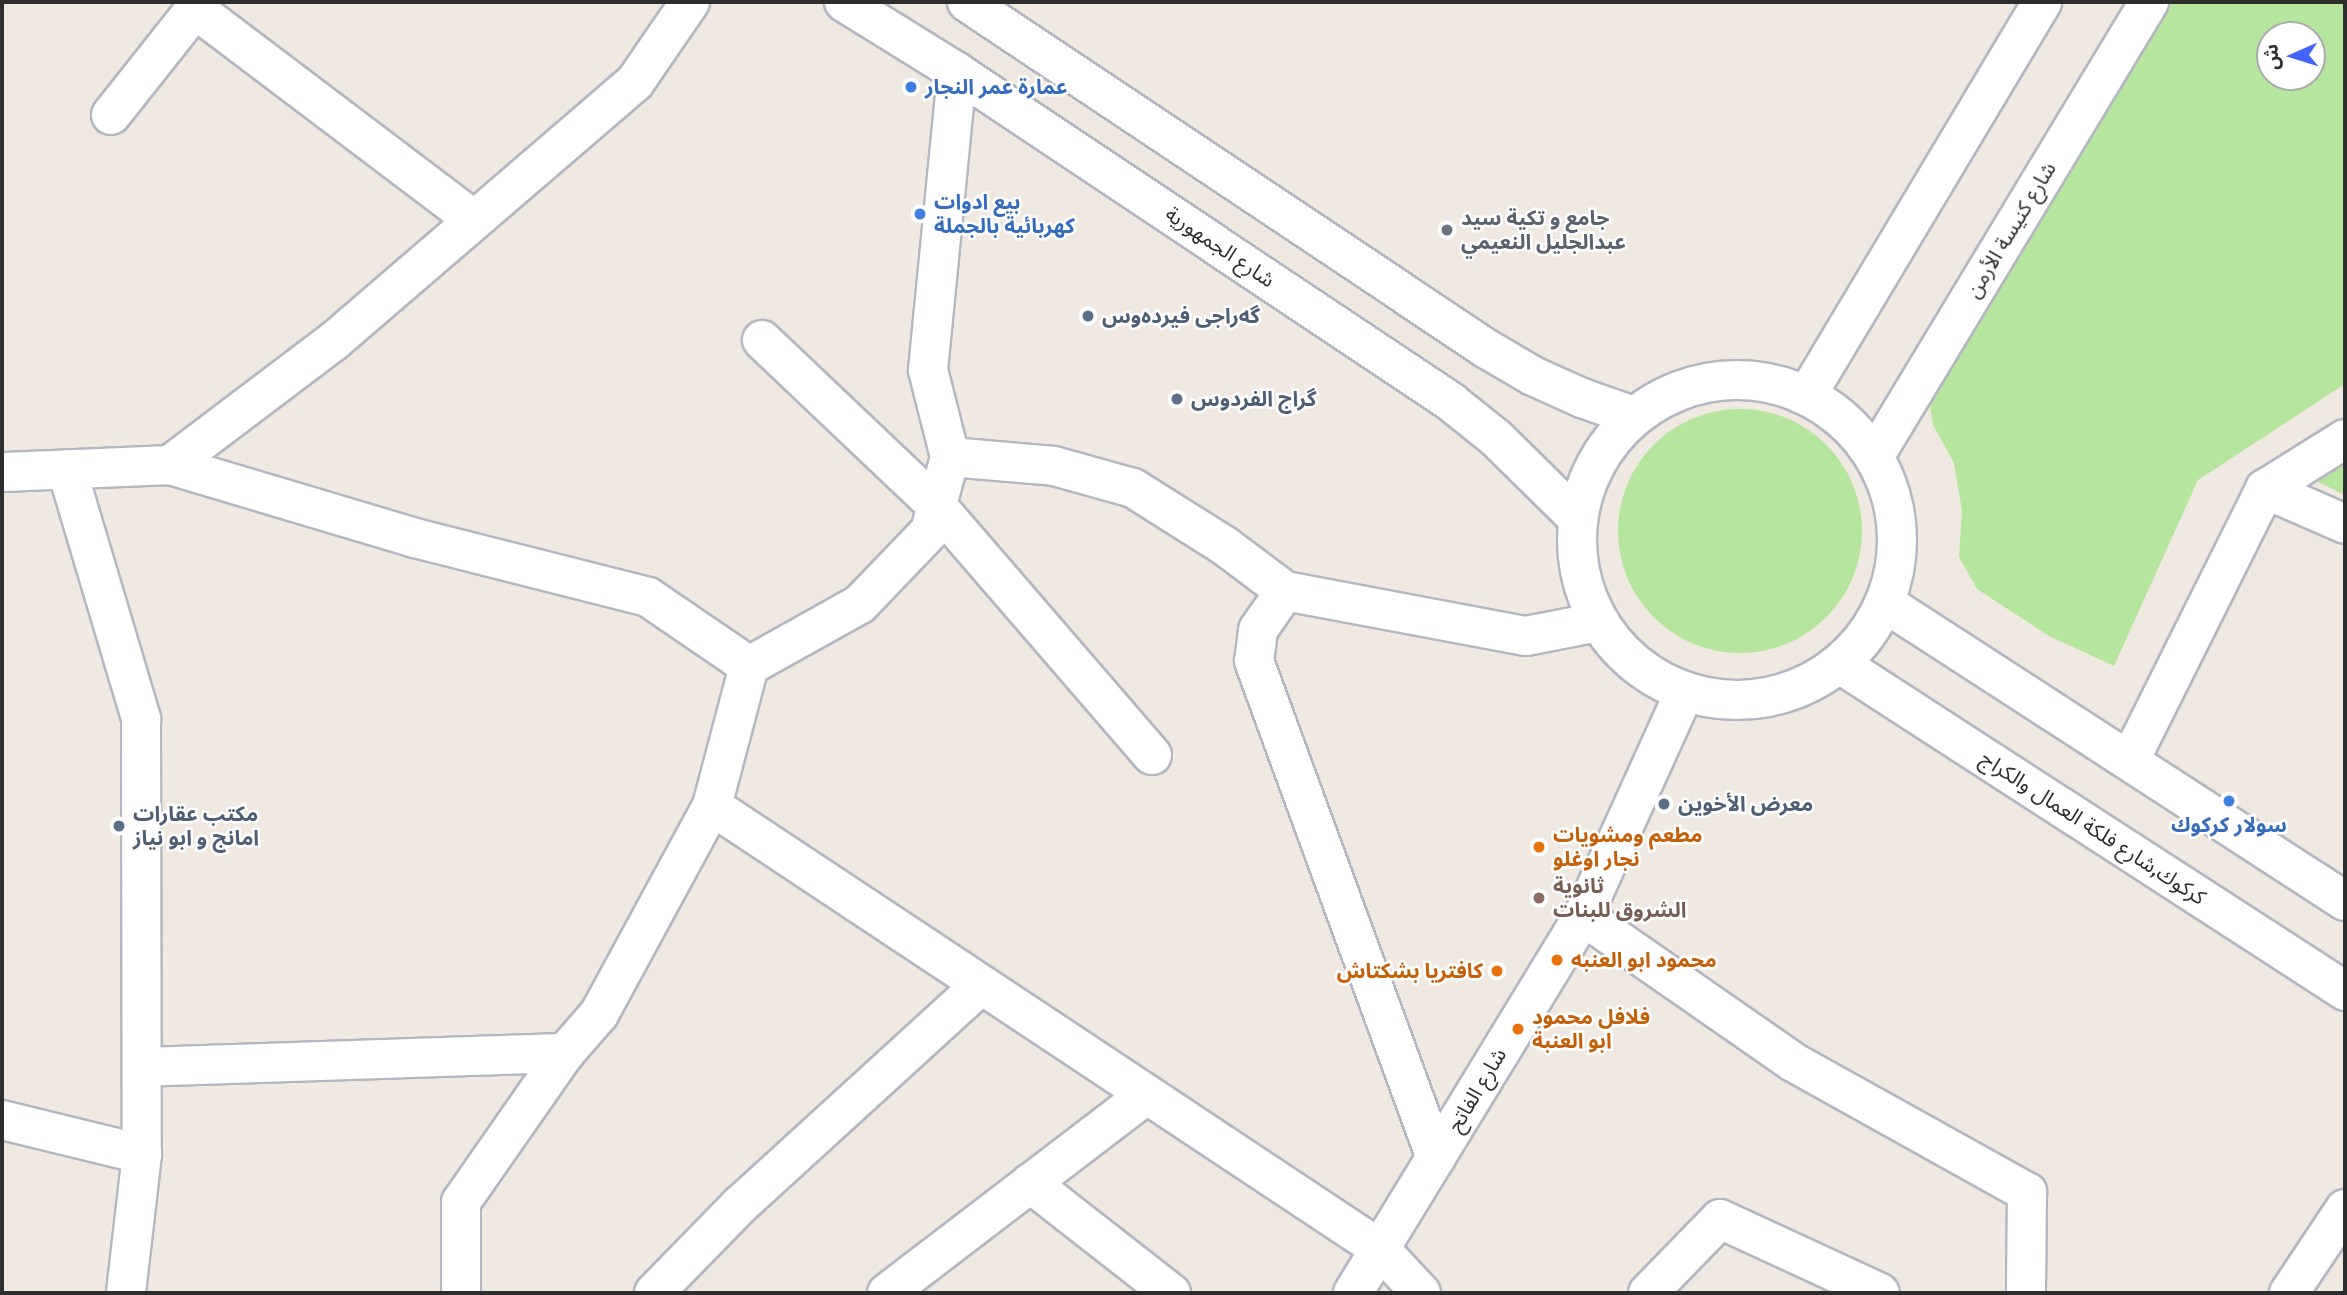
<!DOCTYPE html>
<meta charset="utf-8">
<style>
body{margin:0}
#map{position:relative;width:2347px;height:1295px;overflow:hidden;background:#efe9e1;font-family:"Fira Sans","Noto Sans Arabic",sans-serif}
div>[style]{position:absolute}
[style*='--x']{left:calc(var(--x)*1px);top:calc(var(--y)*1px);width:calc(var(--w)*1px);rotate:calc(var(--a)*1deg)}
.green>*{inset:0;background:#b6e59e}
.round{border-radius:50%}
.roads{filter:drop-shadow(2px 0 #b4b7c1) drop-shadow(-2px 0 #b4b7c1) drop-shadow(0 2px #b4b7c1) drop-shadow(0 -2px #b4b7c1)}
.minor>*{height:38px;margin:-19px;padding:0 19px;transform-origin:19px;border-radius:19px;background:#fff}
.tertiary>*{height:38px;margin:-19px;padding:0 19px;transform-origin:19px;border-radius:19px;background:#fff}
.secondary>*{height:38px;margin:-19px;padding:0 19px;transform-origin:19px;border-radius:19px;background:#fff}
.secondary>.ring{margin:-19px;padding:0;box-sizing:content-box;background:none;border:38px solid #fff;border-radius:50%}
.dots>*{width:19px;height:19px;translate:-50% -50%;box-sizing:border-box;border:4px solid #fff;border-radius:50%}
span{translate:-50% -50%;white-space:nowrap;text-align:center;line-height:1.15;-webkit-text-stroke:5px #fff;paint-order:stroke}
.shop-label{font-size:21px;color:#366cbe;font-weight:700}
.left{translate:0 -50%;text-align:left}
.worship-label{font-size:21px;color:#5b616d;font-weight:700}
.street-label{font-size:21px;color:#2e2e2e}
.service-label{font-size:21px;color:#4e5e75;font-weight:700}
.food-label{font-size:21px;color:#c56008;font-weight:700}
.right{translate:-100% -50%;text-align:right}
.education-label{font-size:21px;color:#785e54;font-weight:700}
.frame{position:absolute;inset:0;border:4px solid #2e2e2e;pointer-events:none}
.north{position:absolute;left:2256px;top:21px;width:70px;height:70px;box-sizing:border-box;background:#fff;border:2px solid #ababab;border-radius:50%;rotate:267deg;font-size:19px;font-weight:700;line-height:28px;text-align:center;color:#2e2e2e}
.north::after{content:'';display:block;margin:auto;width:24px;height:32px;background:#4264fb;clip-path:polygon(50% 0,100% 100%,50% 72%,0 100%)}
</style>
<div id="map">
<div class="green">
<div style="clip-path:polygon(evenodd,2154px 2px,2345px 2px,2345px 384px,2198px 480px,2114px 666px,2049px 636px,1977px 589px,1959px 557px,1962px 511px,1954px 463px,1933px 425px,1927px 387px,2154px 2px,2270px 35px,2312px 35px,2312px 77px,2270px 77px,2270px 35px)"></div>
<div class="round" style="left:1618px;top:409px;width:244px;height:244px"></div>
<div style="clip-path:polygon(2345px 440px,2345px 495px,2316px 481px,2333px 449px)"></div>
</div>
<div class="roads">
<div class="minor">
<div style="--x:111;--y:115;--w:135;--a:-51.6"></div>
<div style="--x:195;--y:9;--w:350;--a:37.1"></div>
<div style="--x:762;--y:340;--w:241;--a:43.5"></div>
<div style="--x:937;--y:506;--w:329;--a:49.2"></div>
<div style="--x:950;--y:457;--w:104;--a:4.9"></div>
<div style="--x:1054;--y:466;--w:82;--a:15.6"></div>
<div style="--x:1133;--y:488;--w:109;--a:32.2"></div>
<div style="--x:1225;--y:546;--w:75;--a:36.9"></div>
<div style="--x:1285;--y:591;--w:245;--a:10.6"></div>
<div style="--x:1526;--y:636;--w:73;--a:-11"></div>
<div style="--x:170;--y:465;--w:206;--a:-37.1"></div>
<div style="--x:334;--y:341;--w:397;--a:-40.7"></div>
<div style="--x:635;--y:82;--w:97;--a:-55.5"></div>
<div style="--x:67;--y:470;--w:260;--a:73.4"></div>
<div style="--x:141;--y:719;--w:435;--a:89.9"></div>
<div style="--x:142;--y:1154;--w:140;--a:96.6"></div>
<div style="--x:2;--y:472;--w:168;--a:-2.4"></div>
<div style="--x:170;--y:465;--w:256;--a:16.6"></div>
<div style="--x:415;--y:538;--w:240;--a:14.2"></div>
<div style="--x:648;--y:597;--w:122;--a:34.3"></div>
<div style="--x:749;--y:666;--w:127;--a:-29.2"></div>
<div style="--x:860;--y:604;--w:101;--a:-46.2"></div>
<div style="--x:930;--y:531;--w:77;--a:-74.9"></div>
<div style="--x:950;--y:457;--w:90;--a:-104.2"></div>
<div style="--x:928;--y:370;--w:299;--a:-84.4"></div>
<div style="--x:2265;--y:489;--w:87;--a:23.6"></div>
<div style="--x:1285;--y:591;--w:47;--a:124.7"></div>
<div style="--x:1258;--y:630;--w:31;--a:97"></div>
<div style="--x:1254;--y:661;--w:529;--a:69.89"></div>
<div style="--x:2130;--y:760;--w:303;--a:-63.5"></div>
<div style="--x:2265;--y:489;--w:94;--a:-32"></div>
<div style="--x:712;--y:806;--w:802;--a:33.55"></div>
<div style="--x:1380;--y:1249;--w:60;--a:47"></div>
<div style="--x:1583;--y:916;--w:256;--a:34.8"></div>
<div style="--x:1793;--y:1062;--w:268;--a:29.1"></div>
<div style="--x:2027;--y:1192;--w:101;--a:90.6"></div>
<div style="--x:142;--y:1067;--w:423;--a:-1.9"></div>
<div style="--x:2;--y:1120;--w:144;--a:13.7"></div>
<div style="--x:1030;--y:1183;--w:179;--a:38"></div>
<div style="--x:461;--y:1293;--w:91;--a:-90"></div>
<div style="--x:461;--y:1202;--w:182;--a:-55.1"></div>
<div style="--x:565;--y:1053;--w:52;--a:-48.9"></div>
<div style="--x:599;--y:1014;--w:237;--a:-61.5"></div>
<div style="--x:712;--y:806;--w:145;--a:-75.2"></div>
<div style="--x:654;--y:1293;--w:123;--a:-45.7"></div>
<div style="--x:740;--y:1205;--w:326;--a:-42.4"></div>
<div style="--x:887;--y:1293;--w:327;--a:-37.4"></div>
<div style="--x:1648;--y:1293;--w:103;--a:-45.8"></div>
<div style="--x:1720;--y:1219;--w:176;--a:24.8"></div>
<div style="--x:2289;--y:1293;--w:101;--a:-56.3"></div>
</div>
<div class="tertiary">
<div style="--x:844;--y:2;--w:133;--a:31.8"></div>
<div style="--x:957;--y:72;--w:594;--a:33.74"></div>
<div style="--x:1451;--y:402;--w:58;--a:38.7"></div>
<div style="--x:1496;--y:438;--w:114;--a:44.6"></div>
<div style="--x:967;--y:2;--w:625;--a:33.72"></div>
<div style="--x:1487;--y:349;--w:53;--a:30.4"></div>
<div style="--x:1533;--y:376;--w:54;--a:24.2"></div>
<div style="--x:1582;--y:398;--w:54;--a:19.4"></div>
<div style="--x:1353;--y:1293;--w:442;--a:-58.6"></div>
<div style="--x:1583;--y:916;--w:245;--a:-65.6"></div>
</div>
<div class="secondary">
<div class="ring" style="left:1577px;top:380px;width:282px;height:282px"></div>
<div style="--x:1807;--y:395;--w:458;--a:-59.1"></div>
<div style="--x:1874;--y:457;--w:532;--a:-58.85"></div>
<div style="--x:1885;--y:603;--w:548;--a:32.94"></div>
<div style="--x:1840;--y:664;--w:602;--a:32.92"></div>
</div>
</div>
<div class="dots">
<div style="left:911px;top:87px;background:#3f7fe0"></div>
<div style="left:920px;top:214px;background:#3f7fe0"></div>
<div style="left:1447px;top:230px;background:#6b7280"></div>
<div style="left:1088px;top:316px;background:#5c6f8a"></div>
<div style="left:1177px;top:399px;background:#5c6f8a"></div>
<div style="left:2229px;top:801px;background:#3f7fe0"></div>
<div style="left:1664px;top:804px;background:#5c6f8a"></div>
<div style="left:119px;top:826px;background:#5c6f8a"></div>
<div style="left:1539px;top:847px;background:#e8710a"></div>
<div style="left:1539px;top:898px;background:#8d6e63"></div>
<div style="left:1557px;top:960px;background:#e8710a"></div>
<div style="left:1497px;top:971px;background:#e8710a"></div>
<div style="left:1518px;top:1029px;background:#e8710a"></div>
</div>
<div class="shop-label">
<span class="left" style="left:925px;top:87px">عمارة عمر النجار</span>
<span class="left" style="left:934px;top:214px">بيع ادوات<br>كهربائية بالجملة</span>
<span style="left:2229px;top:825px">سولار كركوك</span>
</div>
<div class="worship-label">
<span class="left" style="left:1461px;top:230px">جامع و تكية سيد<br>عبدالجليل النعيمي</span>
</div>
<div class="street-label">
<span style="left:2011px;top:230px;rotate:-59deg">شارع كنيسة الأرمن</span>
<span style="left:1220px;top:247px;rotate:34deg">شارع الجمهورية</span>
<span style="left:2093px;top:828px;rotate:33deg">كركوك,شارع فلكة العمال والكراج</span>
<span style="left:1477px;top:1090px;rotate:-59deg">شارع الفاتح</span>
</div>
<div class="service-label">
<span class="left" style="left:1102px;top:316px">گەراجی فیردەوس</span>
<span class="left" style="left:1191px;top:399px">گراج الفردوس</span>
<span class="left" style="left:1678px;top:804px">معرض الأخوين</span>
<span class="left" style="left:133px;top:826px">مكتب عقارات<br>امانج و ابو نياز</span>
</div>
<div class="food-label">
<span class="left" style="left:1553px;top:847px">مطعم ومشويات<br>نجار اوغلو</span>
<span class="left" style="left:1571px;top:960px">محمود ابو العنبه</span>
<span class="right" style="left:1483px;top:971px">كافتريا بشكتاش</span>
<span class="left" style="left:1532px;top:1029px">فلافل محمود<br>ابو العنبة</span>
</div>
<div class="education-label">
<span class="left" style="left:1553px;top:898px">ثانوية<br>الشروق للبنات</span>
</div>
<div class="frame"></div>
<div class="north">ش</div>
</div>
